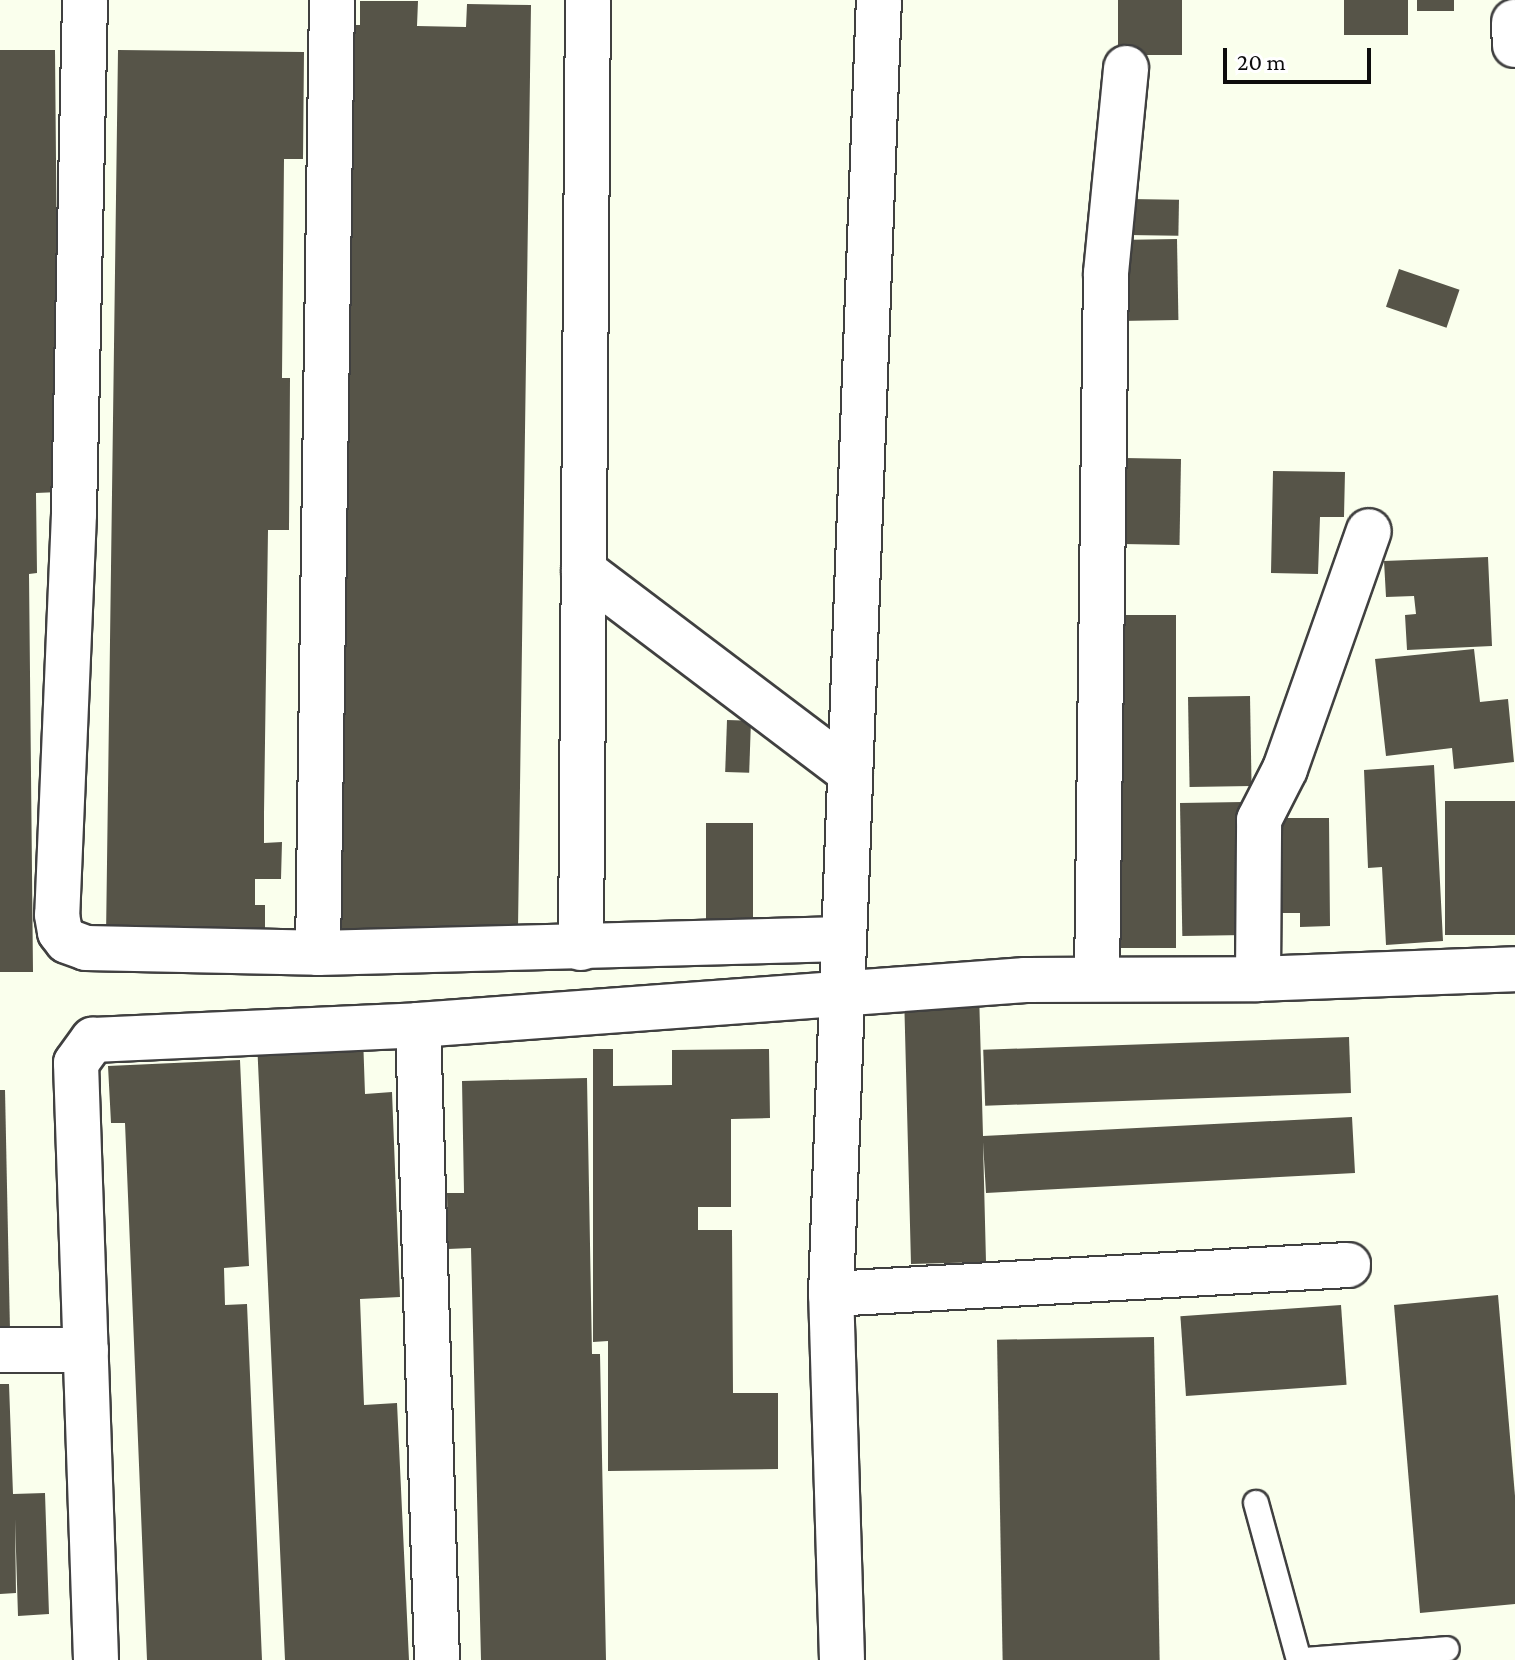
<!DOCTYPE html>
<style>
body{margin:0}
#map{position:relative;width:1515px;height:1660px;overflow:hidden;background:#faffed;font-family:"Crimson Pro",serif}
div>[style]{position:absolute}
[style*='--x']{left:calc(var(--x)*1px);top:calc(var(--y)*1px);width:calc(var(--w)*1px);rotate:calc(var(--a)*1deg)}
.building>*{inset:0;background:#565448;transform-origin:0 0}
.roads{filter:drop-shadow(2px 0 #404040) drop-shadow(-2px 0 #404040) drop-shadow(0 2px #404040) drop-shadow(0 -2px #404040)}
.lane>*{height:24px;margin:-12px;padding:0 12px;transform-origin:12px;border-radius:12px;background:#fff}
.street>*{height:44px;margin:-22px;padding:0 22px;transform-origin:22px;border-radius:22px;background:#fff}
span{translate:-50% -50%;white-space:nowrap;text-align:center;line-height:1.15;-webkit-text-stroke:8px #fff;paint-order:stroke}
.scale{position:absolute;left:1223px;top:48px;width:148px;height:36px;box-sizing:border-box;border:4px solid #0d0d0d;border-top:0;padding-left:10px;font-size:24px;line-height:28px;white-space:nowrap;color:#0d0d0d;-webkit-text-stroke:6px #fff;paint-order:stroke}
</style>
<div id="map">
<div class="building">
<div style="left:1118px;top:0;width:64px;height:55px"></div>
<div style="left:1344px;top:0;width:64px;height:35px"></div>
<div style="left:1417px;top:0;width:37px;height:11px"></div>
<div style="clip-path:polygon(360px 1px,418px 1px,417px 26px,466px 27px,467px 4px,531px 5px,518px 929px,340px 928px,347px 25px,360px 25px)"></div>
<div style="clip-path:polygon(0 50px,55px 50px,59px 492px,36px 493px,37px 573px,29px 574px,33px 972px,0 972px)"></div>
<div style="clip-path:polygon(118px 50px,304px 52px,303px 159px,284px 159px,282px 378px,290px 378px,289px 530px,268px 530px,264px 813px,264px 843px,282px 842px,281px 879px,255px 879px,255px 905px,265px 905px,265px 938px,106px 937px)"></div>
<div style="left:1129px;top:199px;width:50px;height:36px;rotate:1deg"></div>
<div style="left:1177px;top:239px;width:81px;height:59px;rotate:89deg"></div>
<div style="left:1399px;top:269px;width:64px;height:40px;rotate:19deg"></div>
<div style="left:1181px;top:459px;width:86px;height:71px;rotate:91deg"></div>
<div style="clip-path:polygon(1273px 471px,1345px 472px,1344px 517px,1320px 517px,1318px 574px,1271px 573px)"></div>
<div style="clip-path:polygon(1488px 557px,1492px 646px,1407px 650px,1405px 615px,1416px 614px,1414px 596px,1386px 597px,1384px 561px)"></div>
<div style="left:1109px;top:615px;width:67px;height:333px"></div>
<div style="clip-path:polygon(1474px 649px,1480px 702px,1508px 699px,1514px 762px,1454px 769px,1452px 748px,1386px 756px,1375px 659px)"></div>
<div style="left:1250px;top:696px;width:90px;height:62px;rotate:89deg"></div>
<div style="left:727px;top:720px;width:24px;height:52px;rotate:2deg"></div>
<div style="clip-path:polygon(1434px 765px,1443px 941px,1386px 945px,1382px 867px,1368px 868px,1364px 770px)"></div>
<div style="left:1515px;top:801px;width:134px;height:70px;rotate:90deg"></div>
<div style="left:1243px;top:802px;width:133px;height:63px;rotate:89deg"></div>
<div style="clip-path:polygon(1265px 818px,1329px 818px,1330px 926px,1300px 927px,1300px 913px,1267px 913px)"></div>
<div style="left:706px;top:823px;width:47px;height:97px"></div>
<div style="clip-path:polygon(979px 991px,983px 1136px,1352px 1117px,1355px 1173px,986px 1193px,983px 1142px,986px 1262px,911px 1264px,904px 993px)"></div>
<div style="clip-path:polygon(363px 1036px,365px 1094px,392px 1092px,400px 1297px,360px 1299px,364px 1405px,397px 1403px,409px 1660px,285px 1660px,257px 1041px)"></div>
<div style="left:1349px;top:1037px;width:56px;height:366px;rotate:88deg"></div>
<div style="clip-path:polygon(593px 1049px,613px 1049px,613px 1086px,672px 1085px,672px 1050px,769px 1049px,770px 1118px,731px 1119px,731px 1207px,698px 1207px,698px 1230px,732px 1230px,733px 1393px,778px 1393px,778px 1469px,608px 1471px,608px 1341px,593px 1342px)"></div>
<div style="clip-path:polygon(240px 1060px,249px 1266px,224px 1268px,225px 1305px,247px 1304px,262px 1660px,147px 1660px,125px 1123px,111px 1123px,108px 1066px)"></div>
<div style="clip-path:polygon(587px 1078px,592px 1354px,600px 1354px,606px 1660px,481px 1660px,471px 1248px,448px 1249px,447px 1193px,464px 1193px,462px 1081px)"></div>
<div style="clip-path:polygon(0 1090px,5px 1090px,10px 1331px,0 1331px)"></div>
<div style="clip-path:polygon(1498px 1295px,1515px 1496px,1515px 1604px,1420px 1613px,1394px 1305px)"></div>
<div style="left:1341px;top:1305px;width:80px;height:161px;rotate:86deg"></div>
<div style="left:1154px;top:1337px;width:323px;height:157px;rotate:89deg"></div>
<div style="clip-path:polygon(0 1384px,9px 1384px,13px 1494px,45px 1493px,49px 1614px,18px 1616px,15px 1519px,16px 1593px,0 1594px)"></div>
</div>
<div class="roads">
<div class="lane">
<div style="--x:1256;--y:1503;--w:163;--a:74.7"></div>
<div style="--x:1304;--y:1660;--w:143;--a:-4.4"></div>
</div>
<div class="street">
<div style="--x:85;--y:0;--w:514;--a:91.23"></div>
<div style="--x:74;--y:514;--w:401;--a:92.4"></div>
<div style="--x:57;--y:915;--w:17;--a:80"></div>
<div style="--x:60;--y:932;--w:11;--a:52"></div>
<div style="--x:67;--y:941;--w:20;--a:20"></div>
<div style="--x:86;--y:948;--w:232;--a:1.2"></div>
<div style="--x:318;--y:953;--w:525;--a:-1.53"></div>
<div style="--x:1514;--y:22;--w:23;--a:88"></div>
<div style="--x:584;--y:571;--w:333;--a:37.1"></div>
<div style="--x:581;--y:948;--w:948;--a:-89.58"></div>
<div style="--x:318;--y:953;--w:953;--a:-89.16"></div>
<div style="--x:1097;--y:979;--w:706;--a:-89.27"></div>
<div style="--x:1106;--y:273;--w:206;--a:-84.4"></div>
<div style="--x:1258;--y:979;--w:159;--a:-89.6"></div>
<div style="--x:1259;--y:820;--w:57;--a:-63"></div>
<div style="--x:1285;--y:769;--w:252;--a:-70.6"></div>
<div style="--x:418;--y:1025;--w:635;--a:88.29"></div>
<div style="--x:831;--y:1294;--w:518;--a:-3.21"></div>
<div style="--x:0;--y:1350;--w:86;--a:0"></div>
<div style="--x:96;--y:1660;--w:597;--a:-91.92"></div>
<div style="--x:76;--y:1063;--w:29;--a:-54"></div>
<div style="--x:93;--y:1040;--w:325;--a:-2.6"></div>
<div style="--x:418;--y:1025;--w:609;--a:-4.24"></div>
<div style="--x:1025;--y:980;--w:233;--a:-0.2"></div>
<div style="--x:1258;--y:979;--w:257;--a:-2.2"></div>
<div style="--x:842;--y:1660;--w:366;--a:-91.7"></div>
<div style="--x:831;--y:1294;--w:1295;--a:-87.88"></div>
</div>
</div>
<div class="scale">20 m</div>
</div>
